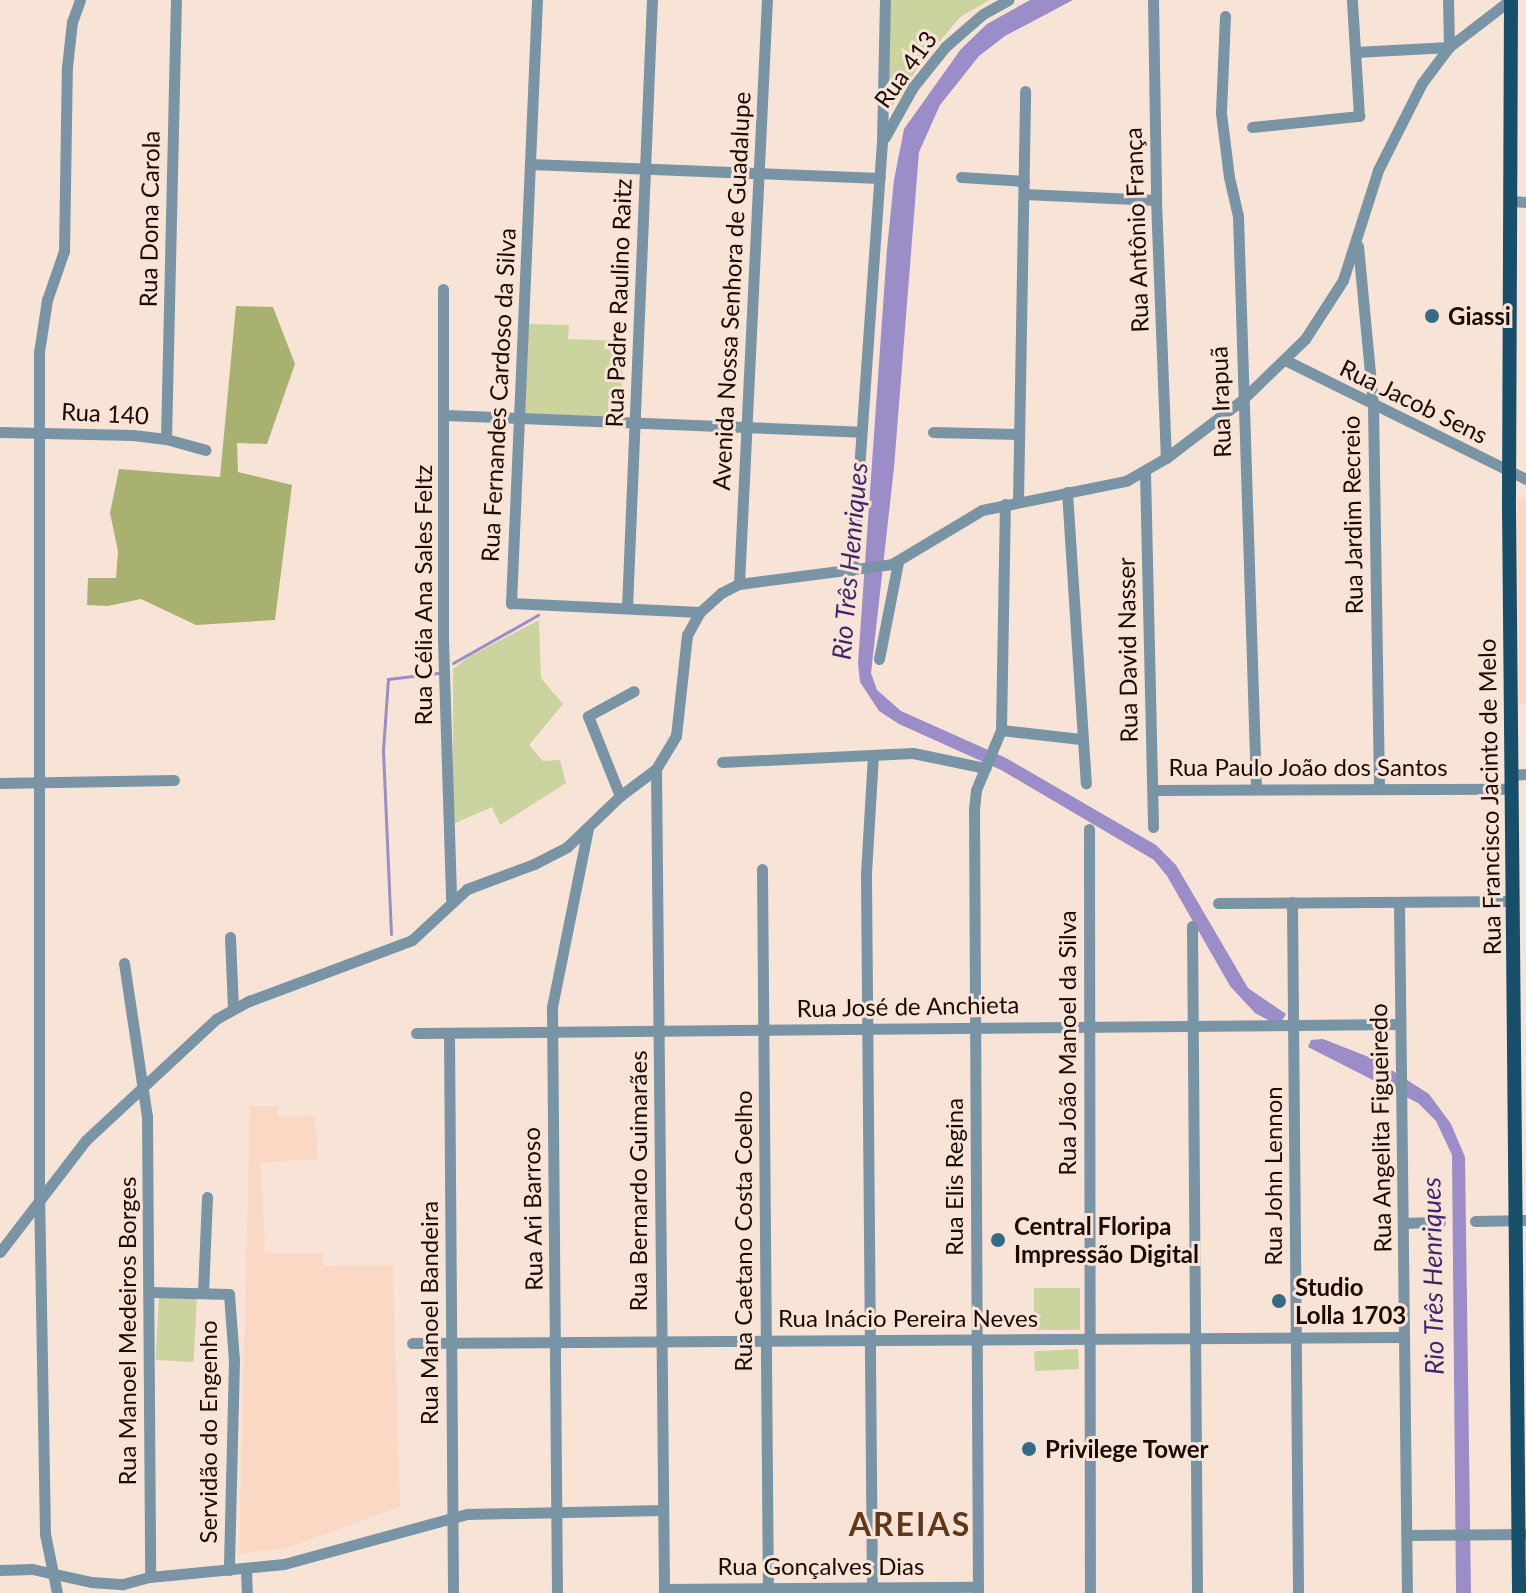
<!DOCTYPE html>
<meta charset="utf-8">
<style>
body{margin:0}
#map{position:relative;width:1526px;height:1593px;overflow:hidden;background:#f8e4d7;font-family:Lato,sans-serif}
div>[style]{position:absolute}
[style*='--x']{left:calc(var(--x)*1px);top:calc(var(--y)*1px);width:calc(var(--w)*1px);rotate:calc(var(--a)*1deg)}
.built>*{inset:0;background:#fad8c3}
.green>*{inset:0;background:#cbd39f;transform-origin:0 0}
.forest>*{inset:0;background:#a9b171}
.water>*{inset:0;background:#9b8dc8}
.stream>*{height:3px;margin:-1.5px;padding:0 1.5px;transform-origin:1.5px;border-radius:1.5px;background:#9b8dc8}
.minor>*{height:11px;margin:-5.5px;padding:0 5.5px;transform-origin:5.5px;border-radius:5.5px;background:#7994a4}
.major>*{height:14px;margin:-7px;padding:0 7px;transform-origin:7px;border-radius:7px;background:#174e6a}
.dots>*{width:22px;height:22px;translate:-50% -50%;box-sizing:border-box;border:4px solid #f8e4d7;border-radius:50%}
span{translate:-50% -50%;white-space:nowrap;text-align:center;line-height:1.15;-webkit-text-stroke:6px #f8e4d7;paint-order:stroke}
.street-label{font-size:24px;color:#1b0b02}
.poi-label{font-size:24px;color:#1b0b02;font-weight:700}
.left{translate:0 -50%;text-align:left}
.water-label{font-size:26px;color:#3d266c;font-style:italic}
.district-label{font-size:32px;color:#5f381c;font-weight:700;letter-spacing:2px}
</style>
<div id="map">
<div class="built">
<div style="clip-path:polygon(1517px 497px,1526px 500px,1526px 704px,1519px 704px)"></div>
<div style="clip-path:polygon(250px 1106px,278px 1106px,278px 1117px,315px 1116px,318px 1159px,261px 1163px,265px 1253px,323px 1253px,324px 1266px,393px 1265px,400px 1507px,286px 1548px,239px 1554px)"></div>
</div>
<div class="green">
<div style="clip-path:polygon(891px 0,990px 0,960px 17px,917px 69px,892px 107px,887px 102px)"></div>
<div style="clip-path:polygon(526px 324px,569px 325px,568px 339px,623px 341px,621px 418px,524px 414px)"></div>
<div style="clip-path:polygon(539px 620px,541px 678px,563px 704px,529px 745px,543px 761px,560px 760px,566px 783px,500px 825px,492px 807px,453px 824px,453px 669px,470px 656px)"></div>
<div style="left:1034px;top:1288px;width:46px;height:42px"></div>
<div style="left:159px;top:1296px;width:38px;height:64px;rotate:3deg"></div>
<div style="left:1078px;top:1349px;width:20px;height:44px;rotate:87deg"></div>
</div>
<div class="forest">
<div style="clip-path:polygon(236px 306px,273px 307px,295px 364px,267px 444px,237px 443px,238px 472px,292px 485px,275px 620px,196px 625px,141px 599px,108px 606px,87px 605px,88px 578px,116px 578px,118px 551px,110px 513px,119px 469px,220px 477px)"></div>
</div>
<div class="water">
<div style="clip-path:polygon(1030px 0,1073px 0,1005px 36px,979px 56px,940px 105px,919px 152px,894px 468px,871px 673px,877px 690px,901px 711px,1006px 758px,1156px 845px,1176px 865px,1248px 988px,1286px 1014px,1281px 1022px,1272px 1022px,1255px 1013px,1230px 986px,1167px 876px,1154px 860px,1001px 770px,899px 724px,879px 711px,860px 682px,858px 663px,887px 249px,894px 180px,904px 129px,961px 49px,987px 24px)"></div>
<div style="clip-path:polygon(1323px 1039px,1374px 1059px,1429px 1094px,1451px 1124px,1465px 1157px,1471px 1593px,1456px 1593px,1452px 1155px,1436px 1121px,1418px 1103px,1308px 1047px,1311px 1040px)"></div>
</div>
<div class="stream">
<div style="--x:453;--y:663;--w:98;--a:-29.5"></div>
<div style="--x:391;--y:934;--w:184;--a:-92.5"></div>
<div style="--x:383;--y:750;--w:71;--a:-86"></div>
<div style="--x:388;--y:679;--w:50;--a:-6.8"></div>
</div>
<div class="minor">
<div style="--x:537;--y:0;--w:604;--a:92.47"></div>
<div style="--x:511;--y:603;--w:189;--a:2.7"></div>
<div style="--x:1153;--y:0;--w:200;--a:89.1"></div>
<div style="--x:1156;--y:200;--w:258;--a:87.8"></div>
<div style="--x:1225;--y:16;--w:97;--a:92.4"></div>
<div style="--x:1221;--y:113;--w:64;--a:82.9"></div>
<div style="--x:1229;--y:177;--w:40;--a:77"></div>
<div style="--x:1238;--y:216;--w:573;--a:88.2"></div>
<div style="--x:1355;--y:52;--w:94;--a:-3"></div>
<div style="--x:1449;--y:47;--w:47;--a:-91.2"></div>
<div style="--x:1252;--y:127;--w:108;--a:-5.9"></div>
<div style="--x:1359;--y:116;--w:116;--a:-93.5"></div>
<div style="--x:885;--y:137;--w:57;--a:-60.8"></div>
<div style="--x:913;--y:87;--w:51;--a:-51.3"></div>
<div style="--x:945;--y:47;--w:50;--a:-41"></div>
<div style="--x:983;--y:14;--w:29;--a:-29"></div>
<div style="--x:530;--y:164;--w:350;--a:2.3"></div>
<div style="--x:961;--y:177;--w:63;--a:3.6"></div>
<div style="--x:1024;--y:194;--w:132;--a:2.6"></div>
<div style="--x:1512;--y:201;--w:14;--a:4"></div>
<div style="--x:1358;--y:246;--w:161;--a:84.6"></div>
<div style="--x:1373;--y:406;--w:383;--a:89.1"></div>
<div style="--x:443;--y:289;--w:351;--a:90"></div>
<div style="--x:443;--y:640;--w:260;--a:88.2"></div>
<div style="--x:1285;--y:360;--w:269;--a:26.3"></div>
<div style="--x:445;--y:415;--w:416;--a:2.3"></div>
<div style="--x:0;--y:432;--w:133;--a:1.3"></div>
<div style="--x:133;--y:435;--w:33;--a:7"></div>
<div style="--x:166;--y:439;--w:41;--a:15.4"></div>
<div style="--x:933;--y:432;--w:86;--a:1.3"></div>
<div style="--x:166;--y:439;--w:439;--a:-88.7"></div>
<div style="--x:1145;--y:472;--w:355;--a:88.7"></div>
<div style="--x:1067;--y:492;--w:292;--a:86.3"></div>
<div style="--x:1018;--y:501;--w:410;--a:-89"></div>
<div style="--x:852;--y:570;--w:429;--a:-86"></div>
<div style="--x:882;--y:142;--w:142;--a:-88.8"></div>
<div style="--x:739;--y:584;--w:585;--a:-87.26"></div>
<div style="--x:627;--y:608;--w:609;--a:-87.65"></div>
<div style="--x:879;--y:659;--w:99;--a:-78.9"></div>
<div style="--x:1001;--y:730;--w:80;--a:6.5"></div>
<div style="--x:722;--y:762;--w:191;--a:-2.7"></div>
<div style="--x:913;--y:753;--w:74;--a:11.8"></div>
<div style="--x:656;--y:769;--w:824;--a:89.44"></div>
<div style="--x:1511;--y:775;--w:15;--a:-4"></div>
<div style="--x:0;--y:783;--w:174;--a:-1"></div>
<div style="--x:1153;--y:790;--w:358;--a:-0.2"></div>
<div style="--x:620;--y:796;--w:86;--a:-111.8"></div>
<div style="--x:588;--y:716;--w:52;--a:-28.5"></div>
<div style="--x:1089;--y:829;--w:764;--a:89.93"></div>
<div style="--x:762;--y:869;--w:724;--a:89.53"></div>
<div style="--x:1292;--y:902;--w:691;--a:89.5"></div>
<div style="--x:1399;--y:902;--w:691;--a:89.34"></div>
<div style="--x:1218;--y:903;--w:294;--a:-0.4"></div>
<div style="--x:1192;--y:926;--w:667;--a:89.57"></div>
<div style="--x:230;--y:937;--w:71;--a:87.6"></div>
<div style="--x:124;--y:963;--w:155;--a:81.5"></div>
<div style="--x:147;--y:1116;--w:461;--a:89.6"></div>
<div style="--x:416;--y:1033;--w:984;--a:-0.52"></div>
<div style="--x:449;--y:1033;--w:560;--a:89.59"></div>
<div style="--x:1475;--y:1221;--w:51;--a:-1.1"></div>
<div style="--x:1403;--y:1223;--w:37;--a:-2"></div>
<div style="--x:0;--y:1252;--w:141;--a:-52.5"></div>
<div style="--x:86;--y:1140;--w:178;--a:-42.9"></div>
<div style="--x:216;--y:1019;--w:38;--a:-29"></div>
<div style="--x:249;--y:1001;--w:174;--a:-20.5"></div>
<div style="--x:412;--y:940;--w:75;--a:-42.8"></div>
<div style="--x:467;--y:889;--w:72;--a:-20.5"></div>
<div style="--x:534;--y:864;--w:37;--a:-27"></div>
<div style="--x:567;--y:847;--w:74;--a:-43.9"></div>
<div style="--x:620;--y:796;--w:45;--a:-36.9"></div>
<div style="--x:656;--y:769;--w:39;--a:-59"></div>
<div style="--x:676;--y:736;--w:102;--a:-83.8"></div>
<div style="--x:687;--y:635;--w:26;--a:-61"></div>
<div style="--x:700;--y:612;--w:28;--a:-42"></div>
<div style="--x:721;--y:593;--w:20;--a:-27"></div>
<div style="--x:739;--y:584;--w:154;--a:-7.4"></div>
<div style="--x:892;--y:564;--w:105;--a:-31"></div>
<div style="--x:982;--y:510;--w:147;--a:-11.4"></div>
<div style="--x:1126;--y:481;--w:46;--a:-29.9"></div>
<div style="--x:1166;--y:458;--w:96;--a:-37.3"></div>
<div style="--x:1242;--y:400;--w:88;--a:-44.1"></div>
<div style="--x:1305;--y:339;--w:70;--a:-57.2"></div>
<div style="--x:1343;--y:280;--w:115;--a:-72.3"></div>
<div style="--x:1378;--y:170;--w:97;--a:-63.2"></div>
<div style="--x:1422;--y:83;--w:45;--a:-53.1"></div>
<div style="--x:1449;--y:47;--w:77;--a:-37.6"></div>
<div style="--x:150;--y:1292;--w:79;--a:1.5"></div>
<div style="--x:229;--y:1294;--w:66;--a:85.7"></div>
<div style="--x:234;--y:1360;--w:210;--a:91.4"></div>
<div style="--x:203;--y:1293;--w:96;--a:-87.6"></div>
<div style="--x:412;--y:1343;--w:992;--a:-0.35"></div>
<div style="--x:1407;--y:1535;--w:119;--a:-0.5"></div>
<div style="--x:246;--y:1569;--w:24;--a:88"></div>
<div style="--x:0;--y:1570;--w:32;--a:-2"></div>
<div style="--x:32;--y:1569;--w:60;--a:12.4"></div>
<div style="--x:91;--y:1582;--w:32;--a:4"></div>
<div style="--x:123;--y:1584;--w:28;--a:-15"></div>
<div style="--x:150;--y:1577;--w:135;--a:-5.5"></div>
<div style="--x:284;--y:1564;--w:190;--a:-15.3"></div>
<div style="--x:467;--y:1514;--w:196;--a:-1.2"></div>
<div style="--x:664;--y:1589;--w:314;--a:-0.4"></div>
<div style="--x:57;--y:1593;--w:60;--a:-101.5"></div>
<div style="--x:45;--y:1534;--w:336;--a:-91"></div>
<div style="--x:39;--y:1198;--w:846;--a:-90"></div>
<div style="--x:39;--y:352;--w:53;--a:-81.3"></div>
<div style="--x:47;--y:300;--w:52;--a:-70.9"></div>
<div style="--x:64;--y:251;--w:184;--a:-89.1"></div>
<div style="--x:67;--y:67;--w:45;--a:-83.7"></div>
<div style="--x:72;--y:22;--w:23;--a:-70"></div>
<div style="--x:557;--y:1593;--w:586;--a:-90.49"></div>
<div style="--x:552;--y:1007;--w:182;--a:-78.6"></div>
<div style="--x:872;--y:1593;--w:720;--a:-90.48"></div>
<div style="--x:866;--y:873;--w:118;--a:-86.6"></div>
<div style="--x:978;--y:1593;--w:784;--a:-90.29"></div>
<div style="--x:974;--y:809;--w:19;--a:-84"></div>
<div style="--x:976;--y:790;--w:65;--a:-67.4"></div>
<div style="--x:1001;--y:730;--w:226;--a:-89"></div>
</div>
<div class="major">
<div style="--x:1511;--y:0;--w:507;--a:90.23"></div>
<div style="--x:1509;--y:507;--w:1086;--a:89.47"></div>
</div>
<div class="dots">
<div style="left:1432px;top:316px;background:#366a86"></div>
<div style="left:998px;top:1240px;background:#366a86"></div>
<div style="left:1279px;top:1301px;background:#366a86"></div>
<div style="left:1029px;top:1449px;background:#366a86"></div>
</div>
<div class="street-label">
<span style="left:905px;top:69px;rotate:-54deg">Rua 413</span>
<span style="left:149px;top:219px;rotate:-89deg">Rua Dona Carola</span>
<span style="left:1136px;top:230px;rotate:-92deg">Rua Antônio França</span>
<span style="left:731px;top:291px;rotate:-87deg">Avenida Nossa Senhora de Guadalupe</span>
<span style="left:618px;top:303px;rotate:-88deg">Rua Padre Raulino Raitz</span>
<span style="left:498px;top:395px;rotate:-87deg">Rua Fernandes Cardoso da Silva</span>
<span style="left:1414px;top:401px;rotate:26deg">Rua Jacob Sens</span>
<span style="left:1220px;top:402px;rotate:-92deg">Rua Irapuã</span>
<span style="left:105px;top:413px;rotate:3deg">Rua 140</span>
<span style="left:1352px;top:515px;rotate:-91deg">Rua Jardim Recreio</span>
<span style="left:423px;top:595px;rotate:-90deg">Rua Célia Ana Sales Feltz</span>
<span style="left:1127px;top:650px;rotate:-91deg">Rua David Nasser</span>
<span style="left:1308px;top:767px">Rua Paulo João dos Santos</span>
<span style="left:1489px;top:797px;rotate:-91deg">Rua Francisco Jacinto de Melo</span>
<span style="left:908px;top:1006px;rotate:-1deg">Rua José de Anchieta</span>
<span style="left:1067px;top:1043px;rotate:-90deg">Rua João Manoel da Silva</span>
<span style="left:1380px;top:1128px;rotate:-91deg">Rua Angelita Figueiredo</span>
<span style="left:1273px;top:1176px;rotate:-90deg">Rua John Lennon</span>
<span style="left:954px;top:1177px;rotate:-90deg">Rua Elis Regina</span>
<span style="left:638px;top:1181px;rotate:-90deg">Rua Bernardo Guimarães</span>
<span style="left:532px;top:1209px;rotate:-91deg">Rua Ari Barroso</span>
<span style="left:743px;top:1231px;rotate:-90deg">Rua Caetano Costa Coelho</span>
<span style="left:429px;top:1313px;rotate:-90deg">Rua Manoel Bandeira</span>
<span style="left:908px;top:1318px">Rua Inácio Pereira Neves</span>
<span style="left:127px;top:1331px;rotate:-90deg">Rua Manoel Medeiros Borges</span>
<span style="left:208px;top:1432px;rotate:-90deg">Servidão do Engenho</span>
<span style="left:821px;top:1566px">Rua Gonçalves Dias</span>
</div>
<div class="poi-label">
<span class="left" style="left:1448px;top:316px">Giassi</span>
<span class="left" style="left:1014px;top:1240px">Central Floripa<br>Impressão Digital</span>
<span class="left" style="left:1295px;top:1301px">Studio<br>Lolla 1703</span>
<span class="left" style="left:1045px;top:1449px">Privilege Tower</span>
</div>
<div class="water-label">
<span style="left:850px;top:561px;rotate:-85deg">Rio Três Henriques</span>
<span style="left:1433px;top:1276px;rotate:-91deg">Rio Três Henriques</span>
</div>
<div class="district-label">
<span style="left:910px;top:1524px">AREIAS</span>
</div>
</div>
